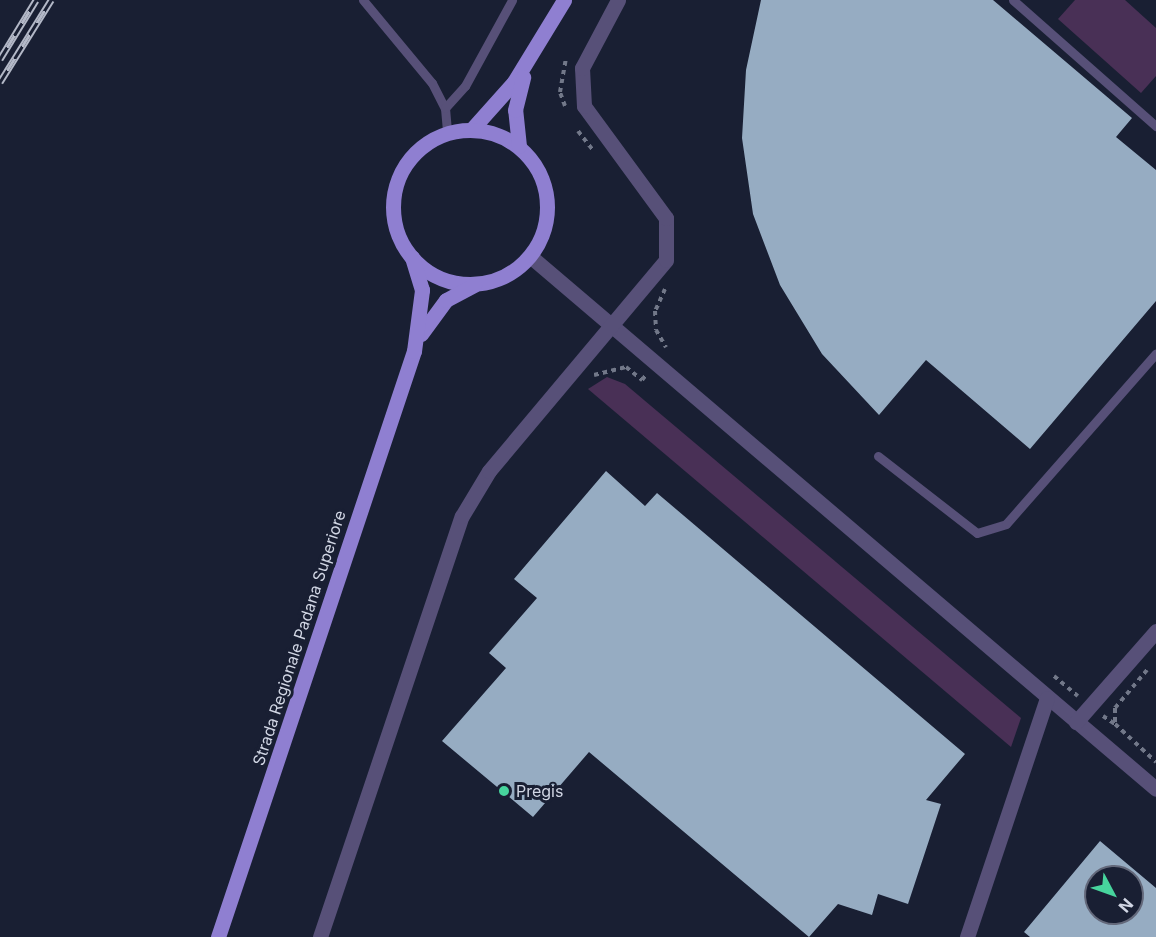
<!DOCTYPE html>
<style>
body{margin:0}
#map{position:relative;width:1156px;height:937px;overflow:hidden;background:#191f33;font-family:Inter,sans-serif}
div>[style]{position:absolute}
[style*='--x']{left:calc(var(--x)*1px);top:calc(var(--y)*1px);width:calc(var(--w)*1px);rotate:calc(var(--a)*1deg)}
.green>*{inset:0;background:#493056}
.building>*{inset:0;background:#96acc2}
.path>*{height:4px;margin-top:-2px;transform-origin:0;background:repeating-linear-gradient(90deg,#727889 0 4.5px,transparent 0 9px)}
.service>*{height:9px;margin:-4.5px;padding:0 4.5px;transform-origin:4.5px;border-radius:4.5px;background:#575078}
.minor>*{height:15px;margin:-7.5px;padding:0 7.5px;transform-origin:7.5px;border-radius:7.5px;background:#575078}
.primary>*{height:15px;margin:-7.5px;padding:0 7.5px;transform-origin:7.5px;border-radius:7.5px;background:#8f7fd1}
.primary>.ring{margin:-7.5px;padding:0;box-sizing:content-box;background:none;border:15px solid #8f7fd1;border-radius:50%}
.rail>*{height:7px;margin-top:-3.5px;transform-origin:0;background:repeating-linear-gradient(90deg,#191f33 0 14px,#b3b8c7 0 28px);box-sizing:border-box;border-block:2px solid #b3b8c7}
.dots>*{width:16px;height:16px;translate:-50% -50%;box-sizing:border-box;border:3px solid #191f33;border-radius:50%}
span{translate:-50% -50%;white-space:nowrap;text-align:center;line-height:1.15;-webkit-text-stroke:6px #191f33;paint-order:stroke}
.street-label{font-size:16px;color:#d1d6e4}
.poi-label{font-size:16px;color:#d1d6e4}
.left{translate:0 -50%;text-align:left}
.north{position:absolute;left:1084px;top:865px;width:60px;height:60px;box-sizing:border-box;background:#191f33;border:2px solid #63687a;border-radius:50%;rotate:131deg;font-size:16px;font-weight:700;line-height:24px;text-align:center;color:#d1d6e4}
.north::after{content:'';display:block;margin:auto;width:21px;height:27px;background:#47d49d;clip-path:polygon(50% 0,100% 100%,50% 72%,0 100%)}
</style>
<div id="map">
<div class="green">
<div style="clip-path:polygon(1075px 0,1125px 0,1156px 28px,1156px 76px,1141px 93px,1058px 19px)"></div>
<div style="clip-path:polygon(607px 377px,625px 384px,1021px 718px,1011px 747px,588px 389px)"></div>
</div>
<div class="building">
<div style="clip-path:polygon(761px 0,993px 0,1132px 118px,1116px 137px,1156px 170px,1156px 301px,1030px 449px,926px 360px,879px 415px,822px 354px,780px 285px,753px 214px,742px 138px,746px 70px)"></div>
<div style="clip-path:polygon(606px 471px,645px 506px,657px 493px,965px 754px,926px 800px,941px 804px,908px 904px,878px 894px,872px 915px,838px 904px,809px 937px,589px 752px,533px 817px,442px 741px,506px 668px,489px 653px,537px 598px,514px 579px)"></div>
<div style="clip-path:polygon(evenodd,1100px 841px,1156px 888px,1156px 937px,1030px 937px,1024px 932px,1100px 841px,1096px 877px,1132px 877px,1132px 913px,1096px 913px,1096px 877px)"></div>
</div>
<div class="path">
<div style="--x:565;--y:106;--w:15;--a:-110"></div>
<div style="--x:560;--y:92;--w:35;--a:-80"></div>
<div style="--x:578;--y:131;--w:23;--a:52"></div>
<div style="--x:665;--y:289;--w:24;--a:114"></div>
<div style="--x:655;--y:311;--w:19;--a:87"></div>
<div style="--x:656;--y:330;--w:20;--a:60"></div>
<div style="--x:594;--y:375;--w:33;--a:-14"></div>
<div style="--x:626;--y:367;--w:21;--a:39"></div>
<div style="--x:642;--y:380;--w:6;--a:-51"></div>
<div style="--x:1147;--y:670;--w:50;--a:130.1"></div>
<div style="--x:1115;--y:708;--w:16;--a:90"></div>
<div style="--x:1115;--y:724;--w:56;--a:42.8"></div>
<div style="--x:1054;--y:676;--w:31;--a:40"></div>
<div style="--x:1103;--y:716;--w:14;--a:34"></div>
</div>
<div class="service">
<div style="--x:363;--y:0;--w:108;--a:50.3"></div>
<div style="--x:432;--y:83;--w:28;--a:63"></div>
<div style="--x:445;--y:108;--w:25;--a:85"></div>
<div style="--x:1013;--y:0;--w:191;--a:41.4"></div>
<div style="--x:445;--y:108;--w:30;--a:-48"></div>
<div style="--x:465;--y:86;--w:98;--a:-61.3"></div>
<div style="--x:878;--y:456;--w:125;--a:37.9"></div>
<div style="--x:977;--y:533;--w:30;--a:-17"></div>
<div style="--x:1006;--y:524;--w:227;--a:-48.7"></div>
</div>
<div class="minor">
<div style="--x:530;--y:256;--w:822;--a:40.41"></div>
<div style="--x:1076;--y:722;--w:121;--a:-48.7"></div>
<div style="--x:320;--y:937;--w:444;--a:-71.4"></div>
<div style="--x:462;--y:516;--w:52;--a:-59"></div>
<div style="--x:489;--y:471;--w:275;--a:-50"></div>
<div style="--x:666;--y:260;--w:42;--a:-90"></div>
<div style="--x:666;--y:218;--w:139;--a:-126.2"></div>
<div style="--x:584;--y:106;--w:38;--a:-93"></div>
<div style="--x:582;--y:68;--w:77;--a:-62.1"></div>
<div style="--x:967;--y:937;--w:252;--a:-71.5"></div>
</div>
<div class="primary">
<div style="--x:472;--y:129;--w:63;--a:-48.2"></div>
<div style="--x:514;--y:82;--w:96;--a:-58.6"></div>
<div class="ring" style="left:393px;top:130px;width:139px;height:139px"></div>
<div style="--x:519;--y:146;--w:36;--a:-96"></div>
<div style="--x:515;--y:110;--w:34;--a:-76"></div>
<div style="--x:421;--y:334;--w:42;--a:-53.7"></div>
<div style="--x:446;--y:300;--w:32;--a:-28"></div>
<div style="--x:218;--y:937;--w:618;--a:-71.51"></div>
<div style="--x:414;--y:351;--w:62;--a:-82.5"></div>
<div style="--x:422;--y:290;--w:34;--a:-107"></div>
</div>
<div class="rail">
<div style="--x:0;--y:59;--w:69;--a:-58.6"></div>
<div style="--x:0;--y:82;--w:97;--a:-58.1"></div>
</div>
<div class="dots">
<div style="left:504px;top:791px;background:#47d49d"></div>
</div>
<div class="street-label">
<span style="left:299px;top:638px;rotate:-72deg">Strada Regionale Padana Superiore</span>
</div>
<div class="poi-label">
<span class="left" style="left:516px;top:791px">Pregis</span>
</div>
<div class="north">N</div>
</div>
